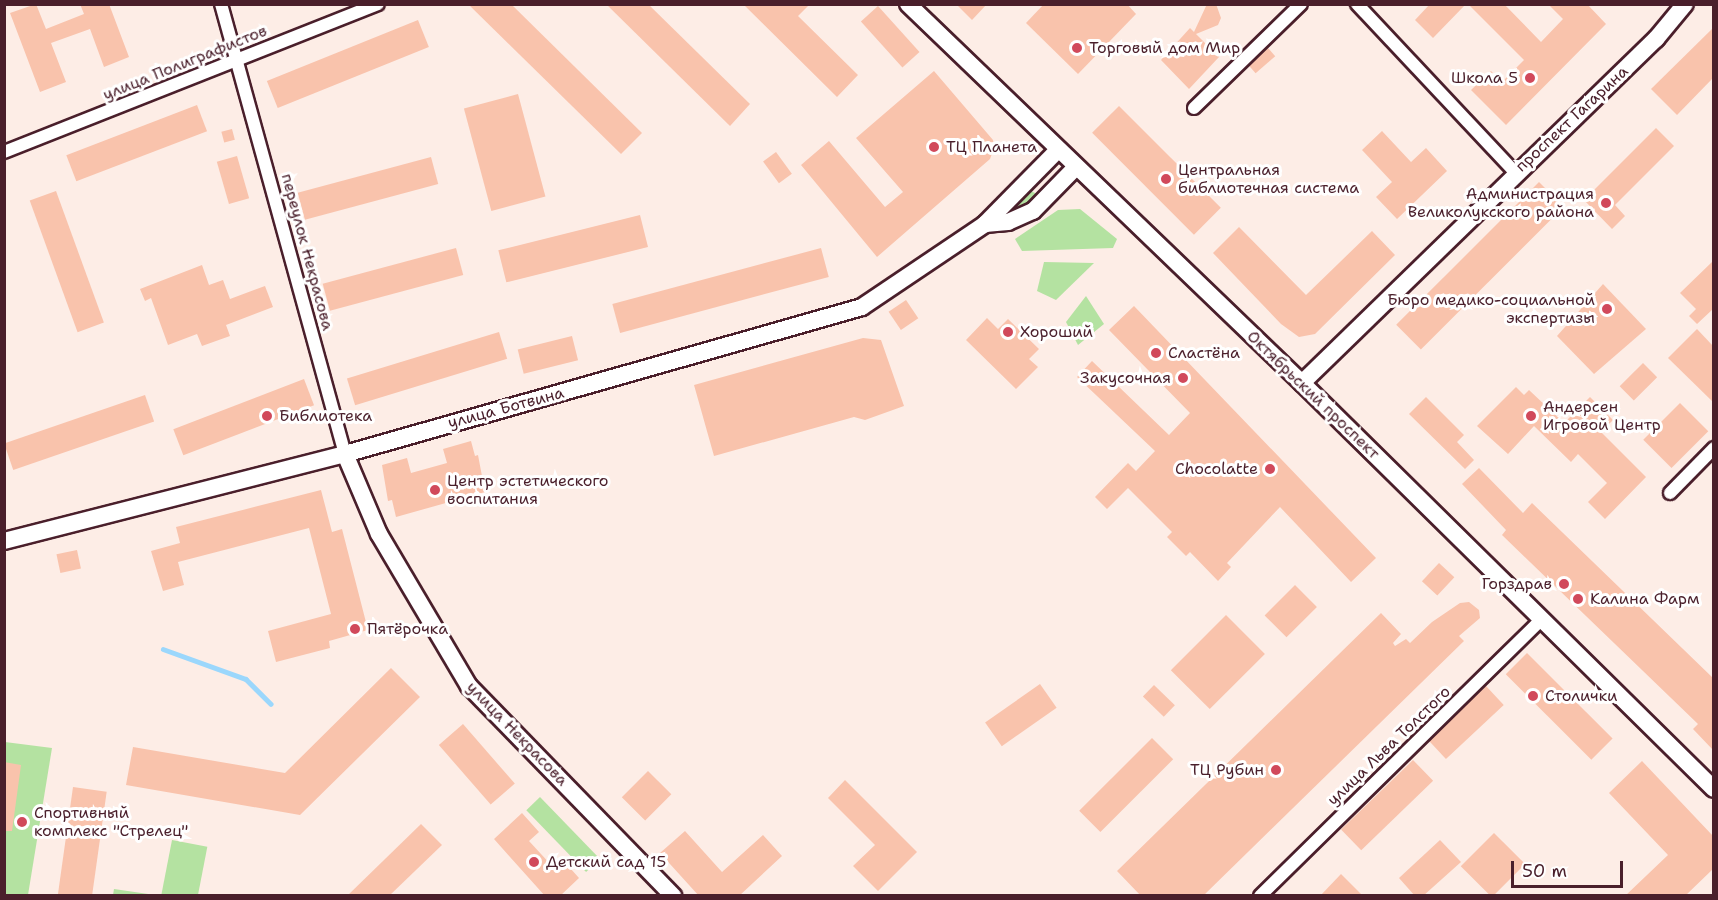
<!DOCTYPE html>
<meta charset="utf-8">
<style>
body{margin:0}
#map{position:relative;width:1718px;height:900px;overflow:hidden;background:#fdede6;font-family:"Shantell Sans",sans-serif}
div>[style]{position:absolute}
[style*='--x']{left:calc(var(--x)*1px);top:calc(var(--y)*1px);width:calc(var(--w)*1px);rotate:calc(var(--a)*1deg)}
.green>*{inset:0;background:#b4e2a1;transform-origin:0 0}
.stream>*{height:4.5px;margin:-2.25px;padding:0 2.25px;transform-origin:2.25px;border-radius:2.25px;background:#9bd7fc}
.building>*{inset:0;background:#f9c3ac;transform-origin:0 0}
.roads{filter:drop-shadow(2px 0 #4a1f2b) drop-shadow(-2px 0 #4a1f2b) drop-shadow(0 2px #4a1f2b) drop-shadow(0 -2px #4a1f2b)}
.street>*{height:12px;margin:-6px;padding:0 6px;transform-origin:6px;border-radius:6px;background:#fff}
.secondary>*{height:16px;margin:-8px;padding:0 8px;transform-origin:8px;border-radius:8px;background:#fff}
.dots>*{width:16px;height:16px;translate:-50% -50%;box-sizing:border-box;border:3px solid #fff;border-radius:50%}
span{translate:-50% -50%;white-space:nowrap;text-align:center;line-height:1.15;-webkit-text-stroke:6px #fff;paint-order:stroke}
.poi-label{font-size:16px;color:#4a1f2b}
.left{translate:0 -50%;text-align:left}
.right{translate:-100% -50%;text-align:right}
.street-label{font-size:16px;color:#4a1f2b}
.frame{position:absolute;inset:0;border:6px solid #4a1f2b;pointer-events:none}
.scale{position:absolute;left:1511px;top:861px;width:112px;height:27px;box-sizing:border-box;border:3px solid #4a1f2b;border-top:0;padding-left:8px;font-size:18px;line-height:21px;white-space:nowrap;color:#4a1f2b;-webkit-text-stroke:4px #fff;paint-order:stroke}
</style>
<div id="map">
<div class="green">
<div style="clip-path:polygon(1031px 191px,1039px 195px,1011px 218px,996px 217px)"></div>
<div style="clip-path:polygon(1080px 209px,1117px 239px,1113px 248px,1022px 251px,1015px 239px,1058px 210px)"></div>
<div style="clip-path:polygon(1044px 262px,1094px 263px,1056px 300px,1037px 291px)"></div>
<div style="clip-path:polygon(1086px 296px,1104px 324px,1078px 345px,1066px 322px)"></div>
<div style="clip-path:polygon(5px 742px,52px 748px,28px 895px,5px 896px)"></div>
<div style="left:540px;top:797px;width:86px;height:19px;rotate:46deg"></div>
<div style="left:172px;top:840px;width:36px;height:56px;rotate:11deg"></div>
<div style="clip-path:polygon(114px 889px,155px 895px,113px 895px)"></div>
</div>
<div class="stream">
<div style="--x:163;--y:649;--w:88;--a:19.9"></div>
<div style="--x:246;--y:679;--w:35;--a:45"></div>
</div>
<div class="building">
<div style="clip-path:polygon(36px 4px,46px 29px,84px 14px,80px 4px,109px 4px,129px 57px,104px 67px,90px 29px,51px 43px,66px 82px,40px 92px,10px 13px)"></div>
<div style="clip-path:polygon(468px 4px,511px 4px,642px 133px,621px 154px)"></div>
<div style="clip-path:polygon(606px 4px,648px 4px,750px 104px,730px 126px)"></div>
<div style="clip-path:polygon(743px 4px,810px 4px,798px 16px,858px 75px,837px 97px)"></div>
<div style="clip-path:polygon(956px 4px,987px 4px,972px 20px)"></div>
<div style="clip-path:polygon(1044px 4px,1127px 4px,1136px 14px,1078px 74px,1026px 23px)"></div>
<div style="clip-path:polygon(1207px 4px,1216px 4px,1221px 18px,1218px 25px,1196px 34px,1219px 57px,1189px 89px,1161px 60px,1190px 28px,1194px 32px)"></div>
<div style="clip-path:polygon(1430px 4px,1466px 4px,1433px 38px,1415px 20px)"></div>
<div style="clip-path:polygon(1468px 4px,1504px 4px,1541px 42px,1563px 19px,1548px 4px,1587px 4px,1606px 24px,1506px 125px,1471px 90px,1491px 71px,1502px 82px,1524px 60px)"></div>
<div style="left:878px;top:6px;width:62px;height:23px;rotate:48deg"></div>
<div style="left:418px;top:20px;width:29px;height:163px;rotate:68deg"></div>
<div style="clip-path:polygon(1713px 28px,1713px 78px,1677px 115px,1651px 89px)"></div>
<div style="left:1268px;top:48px;width:11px;height:26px;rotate:49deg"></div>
<div style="clip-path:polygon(934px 71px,993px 140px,994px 148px,990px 159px,877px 257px,801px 165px,829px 141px,885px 207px,903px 192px,856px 138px)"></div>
<div style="left:518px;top:94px;width:106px;height:56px;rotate:75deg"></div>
<div style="left:197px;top:105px;width:28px;height:140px;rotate:69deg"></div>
<div style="left:1119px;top:106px;width:144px;height:38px;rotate:45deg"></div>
<div style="clip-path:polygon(1656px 128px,1674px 146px,1615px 205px,1625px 216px,1612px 229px,1584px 200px)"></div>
<div style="left:232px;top:129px;width:11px;height:11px;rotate:75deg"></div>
<div style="clip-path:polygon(1382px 131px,1411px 162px,1426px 148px,1447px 171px,1397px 219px,1376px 197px,1392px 182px,1362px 150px)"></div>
<div style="left:776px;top:152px;width:27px;height:16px;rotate:54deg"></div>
<div style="left:237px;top:156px;width:44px;height:21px;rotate:74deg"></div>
<div style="left:431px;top:157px;width:28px;height:138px;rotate:75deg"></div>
<div style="left:1539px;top:182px;width:35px;height:202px;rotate:45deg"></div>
<div style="left:56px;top:191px;width:140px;height:28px;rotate:70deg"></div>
<div style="left:640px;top:215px;width:33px;height:146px;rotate:76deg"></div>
<div style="clip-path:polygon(1239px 227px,1306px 295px,1372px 231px,1395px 255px,1315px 334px,1299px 337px,1281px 324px,1213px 253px)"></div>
<div style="left:456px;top:248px;width:28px;height:138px;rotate:75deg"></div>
<div style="left:821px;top:248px;width:30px;height:216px;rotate:75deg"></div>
<div style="clip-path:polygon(1713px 261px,1713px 309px,1697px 324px,1689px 316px,1696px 309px,1680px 293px)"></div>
<div style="clip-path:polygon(202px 265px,209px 285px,223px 280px,230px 299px,265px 286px,273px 307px,226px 325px,230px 336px,202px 346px,197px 334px,168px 345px,151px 298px,145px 301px,140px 289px)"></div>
<div style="clip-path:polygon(1603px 284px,1646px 329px,1594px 374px,1557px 336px)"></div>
<div style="left:906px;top:300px;width:22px;height:21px;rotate:56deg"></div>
<div style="clip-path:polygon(1134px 306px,1376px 558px,1351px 582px,1280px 507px,1227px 563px,1231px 567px,1218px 581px,1190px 552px,1186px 556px,1167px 537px,1172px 532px,1128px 488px,1107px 509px,1095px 497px,1128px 463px,1136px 471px,1155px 451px,1077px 377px,1092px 361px,1169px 435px,1190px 413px,1109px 330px)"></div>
<div style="clip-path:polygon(987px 318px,998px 329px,1008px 319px,1039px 349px,1029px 359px,1038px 367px,1016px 389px,966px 340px)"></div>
<div style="clip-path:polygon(1697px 329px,1713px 346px,1713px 402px,1668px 358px)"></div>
<div style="left:499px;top:332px;width:28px;height:159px;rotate:73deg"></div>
<div style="left:572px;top:336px;width:25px;height:56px;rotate:76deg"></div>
<div style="clip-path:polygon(863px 338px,881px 340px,904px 406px,865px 420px,854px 417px,714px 456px,694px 385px)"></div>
<div style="left:1643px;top:363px;width:20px;height:33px;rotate:45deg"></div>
<div style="left:304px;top:379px;width:28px;height:140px;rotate:69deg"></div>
<div style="clip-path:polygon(1516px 387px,1524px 395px,1529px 390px,1564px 423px,1590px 397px,1613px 420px,1601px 432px,1646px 477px,1605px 519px,1588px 502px,1607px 483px,1578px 454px,1571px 462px,1534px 426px,1508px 454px,1477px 426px)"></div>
<div style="left:145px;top:395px;width:28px;height:149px;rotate:71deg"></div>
<div style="clip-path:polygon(1426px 397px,1464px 435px,1457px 442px,1474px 460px,1465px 469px,1409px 414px)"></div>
<div style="left:1680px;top:403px;width:40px;height:52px;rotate:45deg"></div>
<div style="clip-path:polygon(471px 441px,475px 456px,478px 455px,485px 492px,396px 517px,392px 500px,388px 501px,382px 465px,407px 458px,411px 473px,447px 463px,443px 449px)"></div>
<div style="clip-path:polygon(1479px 468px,1523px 513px,1532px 503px,1713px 678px,1713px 750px,1693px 729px,1698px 724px,1502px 535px,1506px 530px,1462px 484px)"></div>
<div style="clip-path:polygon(321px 490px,332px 532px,342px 529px,368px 630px,329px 641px,330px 648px,276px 662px,268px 631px,331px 614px,309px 528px,178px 562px,184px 585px,163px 591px,151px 551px,180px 543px,176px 527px)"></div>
<div style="left:77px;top:550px;width:19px;height:21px;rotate:78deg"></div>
<div style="left:1439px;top:563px;width:21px;height:25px;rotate:43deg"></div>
<div style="left:1295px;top:585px;width:31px;height:43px;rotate:45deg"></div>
<div style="clip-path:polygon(1469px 602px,1479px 610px,1480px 618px,1459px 636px,1464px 641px,1203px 896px,1141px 896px,1117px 871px,1381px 613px,1401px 634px,1393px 643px,1395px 646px,1406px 639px,1410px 643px,1432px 622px,1460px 603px)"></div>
<div style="left:1226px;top:615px;width:55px;height:78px;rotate:45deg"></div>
<div style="left:1527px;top:653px;width:121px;height:30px;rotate:45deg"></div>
<div style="clip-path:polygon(391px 668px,420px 697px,300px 815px,126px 785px,133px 747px,285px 773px)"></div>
<div style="left:1040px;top:684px;width:29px;height:67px;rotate:55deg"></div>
<div style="left:1154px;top:685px;width:29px;height:16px;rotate:44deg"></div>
<div style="left:1486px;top:686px;width:26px;height:79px;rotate:47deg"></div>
<div style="left:463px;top:724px;width:79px;height:32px;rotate:49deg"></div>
<div style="left:1152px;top:738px;width:30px;height:103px;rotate:45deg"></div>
<div style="left:1413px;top:760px;width:29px;height:100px;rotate:46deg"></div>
<div style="clip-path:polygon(1642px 761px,1713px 836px,1713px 869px,1685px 896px,1625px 896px,1668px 855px,1609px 793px)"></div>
<div style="clip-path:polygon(4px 762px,21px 765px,12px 831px,4px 831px)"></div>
<div style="left:648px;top:771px;width:33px;height:37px;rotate:45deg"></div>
<div style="clip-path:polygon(845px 780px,917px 852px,878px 891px,853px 866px,875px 845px,828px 798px)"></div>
<div style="left:73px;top:787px;width:34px;height:110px;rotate:8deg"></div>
<div style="clip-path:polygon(522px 813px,539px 832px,529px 841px,553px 867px,562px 859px,579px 878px,560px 896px,545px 896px,494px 839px)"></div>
<div style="clip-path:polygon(421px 824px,442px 845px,389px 896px,347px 896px)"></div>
<div style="clip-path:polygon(685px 831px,722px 872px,763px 835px,782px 856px,739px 896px,699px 896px,660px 853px)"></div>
<div style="left:1494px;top:833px;width:44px;height:47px;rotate:45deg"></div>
<div style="clip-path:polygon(1440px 840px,1461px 862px,1423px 896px,1415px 896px,1399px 878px)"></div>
<div style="clip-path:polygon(1341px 874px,1363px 896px,1320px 896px)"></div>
</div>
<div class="roads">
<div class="street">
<div style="--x:221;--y:4;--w:467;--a:74.6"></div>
<div style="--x:1357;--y:4;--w:231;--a:46.8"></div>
<div style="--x:1194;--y:108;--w:149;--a:-44.2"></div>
<div style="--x:4;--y:152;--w:402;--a:-21.6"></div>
<div style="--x:1670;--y:493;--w:63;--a:-45.6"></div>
<div style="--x:1260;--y:896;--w:394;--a:-44.5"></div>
</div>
<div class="secondary">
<div style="--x:908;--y:4;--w:547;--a:43.89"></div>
<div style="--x:1302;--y:383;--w:578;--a:44.58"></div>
<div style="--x:985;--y:224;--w:23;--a:-5"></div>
<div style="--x:1008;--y:222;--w:27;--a:-24"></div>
<div style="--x:1033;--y:211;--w:60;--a:-45.7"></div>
<div style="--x:1302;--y:383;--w:494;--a:-44.2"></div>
<div style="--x:1656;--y:39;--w:45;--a:-50.4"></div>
<div style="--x:345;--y:454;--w:87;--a:67"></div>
<div style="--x:379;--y:534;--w:177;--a:59.4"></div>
<div style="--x:469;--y:686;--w:293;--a:45.8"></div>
<div style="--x:4;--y:541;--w:352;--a:-14.3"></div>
<div style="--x:345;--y:454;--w:537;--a:-15.87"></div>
<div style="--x:862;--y:307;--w:148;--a:-34"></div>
<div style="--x:985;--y:224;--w:103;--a:-45.4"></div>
</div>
</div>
<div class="dots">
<div style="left:1077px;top:48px;background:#d1495b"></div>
<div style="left:1530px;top:78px;background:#d1495b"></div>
<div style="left:934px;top:147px;background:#d1495b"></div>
<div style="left:1166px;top:179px;background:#d1495b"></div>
<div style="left:1606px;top:203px;background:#d1495b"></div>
<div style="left:1607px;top:309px;background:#d1495b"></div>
<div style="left:1008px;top:332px;background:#d1495b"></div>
<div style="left:1156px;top:353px;background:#d1495b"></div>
<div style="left:1183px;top:378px;background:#d1495b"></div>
<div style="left:267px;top:416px;background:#d1495b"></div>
<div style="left:1531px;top:416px;background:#d1495b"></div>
<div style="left:1270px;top:469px;background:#d1495b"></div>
<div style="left:435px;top:490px;background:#d1495b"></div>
<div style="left:1564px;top:584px;background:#d1495b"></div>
<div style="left:1578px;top:599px;background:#d1495b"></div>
<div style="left:355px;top:629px;background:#d1495b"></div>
<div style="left:1533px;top:696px;background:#d1495b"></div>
<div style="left:1276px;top:770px;background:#d1495b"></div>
<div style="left:22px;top:822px;background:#d1495b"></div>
<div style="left:534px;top:862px;background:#d1495b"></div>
</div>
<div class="poi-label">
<span class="left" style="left:1089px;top:48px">Торговый дом Мир</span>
<span class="right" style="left:1518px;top:78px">Школа 5</span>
<span class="left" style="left:946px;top:147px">ТЦ Планета</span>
<span class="left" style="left:1178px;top:179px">Центральная<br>библиотечная система</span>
<span class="right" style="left:1594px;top:203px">Администрация<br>Великолукского района</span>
<span class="right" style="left:1595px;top:309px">Бюро медико-социальной<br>экспертизы</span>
<span class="left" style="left:1020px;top:332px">Хороший</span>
<span class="left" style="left:1168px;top:353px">Сластёна</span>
<span class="right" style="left:1171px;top:378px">Закусочная</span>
<span class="left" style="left:1543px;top:416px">Андерсен<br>Игровой Центр</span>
<span class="left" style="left:279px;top:416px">Библиотека</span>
<span class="right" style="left:1258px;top:469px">Chocolatte</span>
<span class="left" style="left:447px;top:490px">Центр эстетического<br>воспитания</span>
<span class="right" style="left:1552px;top:584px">Горздрав</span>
<span class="left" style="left:1590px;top:599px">Калина Фарм</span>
<span class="left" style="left:367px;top:629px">Пятёрочка</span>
<span class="left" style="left:1545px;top:696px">Столички</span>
<span class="right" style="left:1264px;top:770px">ТЦ Рубин</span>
<span class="left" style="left:34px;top:822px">Спортивный<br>комплекс "Стрелец"</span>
<span class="left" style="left:546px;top:862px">Детский сад 15</span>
</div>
<div class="street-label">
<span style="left:185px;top:63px;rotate:-22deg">улица Полиграфистов</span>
<span style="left:1572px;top:119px;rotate:-43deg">проспект Гагарина</span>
<span style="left:307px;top:252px;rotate:75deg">переулок Некрасова</span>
<span style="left:1313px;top:395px;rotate:44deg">Октябрьский проспект</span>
<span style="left:506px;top:408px;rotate:-15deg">улица Ботвина</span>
<span style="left:517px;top:734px;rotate:46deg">улица Некрасова</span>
<span style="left:1389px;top:746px;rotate:-44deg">улица Льва Толстого</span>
</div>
<div class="frame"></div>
<div class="scale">50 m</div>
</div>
